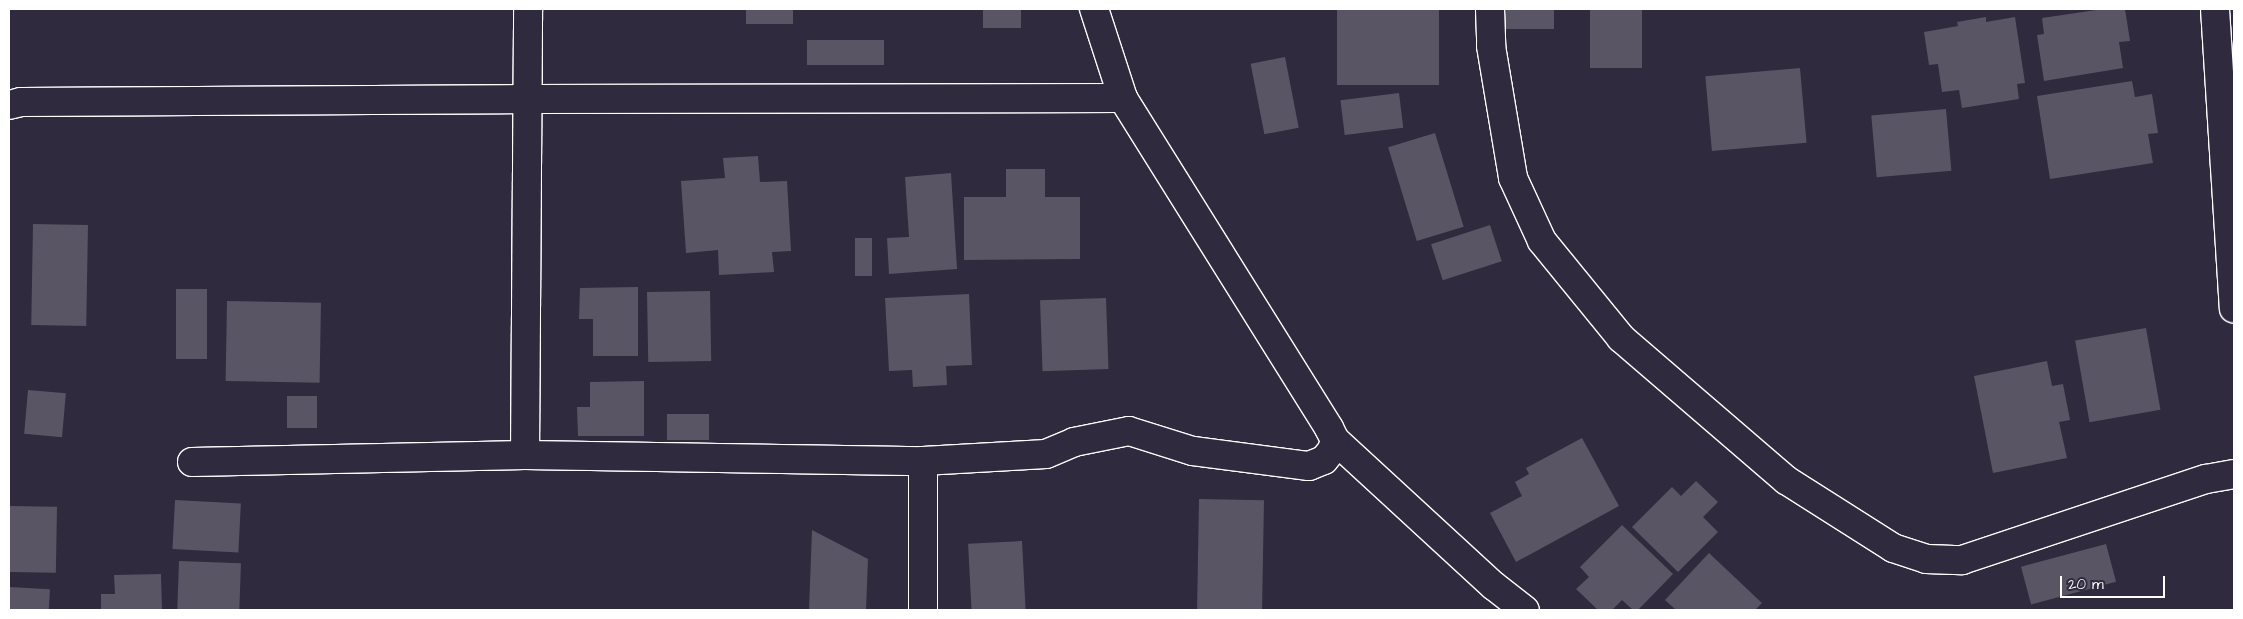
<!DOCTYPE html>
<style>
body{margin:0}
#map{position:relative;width:2243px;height:619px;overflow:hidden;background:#2f2a3d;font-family:"Architects Daughter",sans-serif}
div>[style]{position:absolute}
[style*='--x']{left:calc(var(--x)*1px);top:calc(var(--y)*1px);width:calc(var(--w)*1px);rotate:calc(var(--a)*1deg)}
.building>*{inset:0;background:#595564;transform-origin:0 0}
.roads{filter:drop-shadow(1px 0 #fff) drop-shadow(-1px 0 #fff) drop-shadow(0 1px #fff) drop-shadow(0 -1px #fff)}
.minor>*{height:28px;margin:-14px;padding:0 14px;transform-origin:14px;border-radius:14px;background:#2f2a3d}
span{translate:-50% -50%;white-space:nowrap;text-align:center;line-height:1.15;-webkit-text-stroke:4.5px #2f2a3d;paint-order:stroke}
.frame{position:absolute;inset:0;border:10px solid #fff;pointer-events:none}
.scale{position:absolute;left:2060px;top:576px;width:105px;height:22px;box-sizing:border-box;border:2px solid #fff;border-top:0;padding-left:6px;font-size:15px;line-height:18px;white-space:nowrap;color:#fff;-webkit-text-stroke:4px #2f2a3d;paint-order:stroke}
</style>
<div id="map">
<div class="building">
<div style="left:746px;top:9px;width:47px;height:15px"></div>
<div style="left:983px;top:9px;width:38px;height:19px"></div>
<div style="left:1337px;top:9px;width:102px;height:76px"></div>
<div style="left:1502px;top:9px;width:52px;height:20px"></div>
<div style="left:1590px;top:9px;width:52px;height:59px"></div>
<div style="clip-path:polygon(2103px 9px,2125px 9px,2130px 41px,2119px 42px,2123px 68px,2044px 81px,2037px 35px,2044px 34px,2042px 18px)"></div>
<div style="clip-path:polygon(1986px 17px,1986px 22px,2015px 17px,2025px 83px,2017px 84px,2019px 99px,1962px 108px,1959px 90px,1942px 92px,1938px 64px,1929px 65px,1924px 32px,1958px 26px,1957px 22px)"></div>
<div style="left:807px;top:40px;width:77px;height:25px"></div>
<div style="left:1285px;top:57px;width:72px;height:35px;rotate:79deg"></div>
<div style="left:1800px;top:68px;width:75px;height:95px;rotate:85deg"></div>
<div style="clip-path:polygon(2132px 81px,2135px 97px,2152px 94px,2158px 133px,2148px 134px,2153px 163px,2050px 179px,2037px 96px)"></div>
<div style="left:1399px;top:93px;width:35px;height:59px;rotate:83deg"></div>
<div style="left:1946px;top:109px;width:62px;height:75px;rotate:85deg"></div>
<div style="left:1435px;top:133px;width:98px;height:49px;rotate:73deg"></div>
<div style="clip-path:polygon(758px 156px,760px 182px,787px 181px,791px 251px,772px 252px,774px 272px,719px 275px,718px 250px,686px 253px,681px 181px,725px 178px,723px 158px)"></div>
<div style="clip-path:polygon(1006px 169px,1045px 169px,1045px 197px,1080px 197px,1080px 259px,964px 260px,964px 197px,1006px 197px)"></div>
<div style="clip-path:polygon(951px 173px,957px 269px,889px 274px,887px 238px,909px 237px,905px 177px)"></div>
<div style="left:33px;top:224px;width:55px;height:101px;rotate:1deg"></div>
<div style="left:1490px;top:225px;width:38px;height:62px;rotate:72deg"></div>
<div style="left:855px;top:238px;width:17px;height:38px"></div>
<div style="clip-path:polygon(638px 287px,638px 356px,593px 356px,593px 319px,579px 319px,580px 288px)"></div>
<div style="left:176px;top:289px;width:31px;height:70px"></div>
<div style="left:710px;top:291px;width:70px;height:63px;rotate:89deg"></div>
<div style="clip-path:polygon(969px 294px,972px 365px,946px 366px,947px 385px,913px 387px,912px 370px,889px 371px,885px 298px)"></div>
<div style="left:1106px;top:298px;width:71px;height:66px;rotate:88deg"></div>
<div style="left:227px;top:301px;width:94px;height:80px;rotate:1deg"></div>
<div style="left:2146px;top:328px;width:83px;height:72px;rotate:80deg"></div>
<div style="clip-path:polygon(2047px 361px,2052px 386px,2063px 384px,2070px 420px,2059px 422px,2067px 458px,1993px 473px,1974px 376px)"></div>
<div style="clip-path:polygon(644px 381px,644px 436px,578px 436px,577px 407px,590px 407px,590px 382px)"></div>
<div style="left:28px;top:390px;width:38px;height:44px;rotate:5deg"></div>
<div style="left:287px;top:396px;width:30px;height:32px"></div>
<div style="left:709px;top:414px;width:26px;height:42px;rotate:90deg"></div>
<div style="clip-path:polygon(1582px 438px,1619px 506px,1516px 562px,1490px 513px,1522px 496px,1515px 482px,1529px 474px,1526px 468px)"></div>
<div style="clip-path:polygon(1696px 481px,1718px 502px,1703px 517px,1718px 532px,1678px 572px,1632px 527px,1672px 487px,1681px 496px)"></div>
<div style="left:1199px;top:499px;width:65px;height:111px;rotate:1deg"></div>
<div style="left:175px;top:500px;width:66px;height:49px;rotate:3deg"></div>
<div style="left:9px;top:506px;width:48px;height:66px;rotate:1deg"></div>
<div style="clip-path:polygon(1622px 525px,1673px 574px,1638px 610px,1633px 610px,1622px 600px,1612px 610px,1598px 610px,1576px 589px,1589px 577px,1580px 567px)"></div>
<div style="clip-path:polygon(812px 530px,868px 559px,866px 610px,809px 610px)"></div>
<div style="left:1022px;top:541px;width:69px;height:54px;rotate:87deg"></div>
<div style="left:2106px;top:544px;width:39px;height:88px;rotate:75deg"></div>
<div style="clip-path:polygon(1709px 553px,1762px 603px,1755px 610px,1676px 610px,1665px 600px)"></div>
<div style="left:179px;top:561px;width:62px;height:49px;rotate:2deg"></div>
<div style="clip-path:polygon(161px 574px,162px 610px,101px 610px,101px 594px,115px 594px,114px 575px)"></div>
<div style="left:9px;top:587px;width:41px;height:23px;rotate:3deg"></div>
</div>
<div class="roads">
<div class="minor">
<div style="--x:1490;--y:9;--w:37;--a:88"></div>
<div style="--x:1491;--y:46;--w:134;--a:80.5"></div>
<div style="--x:1513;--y:178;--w:69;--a:65.3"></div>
<div style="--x:1542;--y:241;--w:125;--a:50.8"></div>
<div style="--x:1621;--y:338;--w:218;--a:40.7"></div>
<div style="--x:1786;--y:480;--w:127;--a:32.4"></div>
<div style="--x:1893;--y:548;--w:35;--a:18"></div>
<div style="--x:1926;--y:559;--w:36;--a:2"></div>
<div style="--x:1962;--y:560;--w:257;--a:-18.4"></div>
<div style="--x:2206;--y:479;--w:28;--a:-10"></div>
<div style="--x:2215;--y:9;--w:300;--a:86.4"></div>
<div style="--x:9;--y:105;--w:12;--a:-14"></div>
<div style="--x:21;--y:102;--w:507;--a:-0.34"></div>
<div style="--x:528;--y:99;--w:595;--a:-0.1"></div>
<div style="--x:1335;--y:440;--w:216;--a:42.6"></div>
<div style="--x:1494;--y:586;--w:39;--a:38"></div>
<div style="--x:525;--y:455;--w:446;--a:-89.6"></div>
<div style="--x:192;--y:462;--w:333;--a:-1.2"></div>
<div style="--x:525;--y:455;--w:398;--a:0.9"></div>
<div style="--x:923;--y:461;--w:123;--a:-3.3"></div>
<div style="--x:1046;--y:454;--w:30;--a:-23"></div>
<div style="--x:1074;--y:442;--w:56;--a:-11.3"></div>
<div style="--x:1129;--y:431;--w:67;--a:17.4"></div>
<div style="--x:1193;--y:451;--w:117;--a:7.4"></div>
<div style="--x:1309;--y:466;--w:16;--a:-22"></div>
<div style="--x:1324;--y:460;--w:13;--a:-51"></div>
<div style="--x:1332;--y:450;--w:10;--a:-73"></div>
<div style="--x:1335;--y:440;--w:13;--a:-117"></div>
<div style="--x:1329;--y:428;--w:389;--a:-122"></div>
<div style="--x:1123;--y:98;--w:94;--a:-108"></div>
<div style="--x:923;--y:610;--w:149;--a:-90"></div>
</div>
</div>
<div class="frame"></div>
<div class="scale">20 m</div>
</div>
